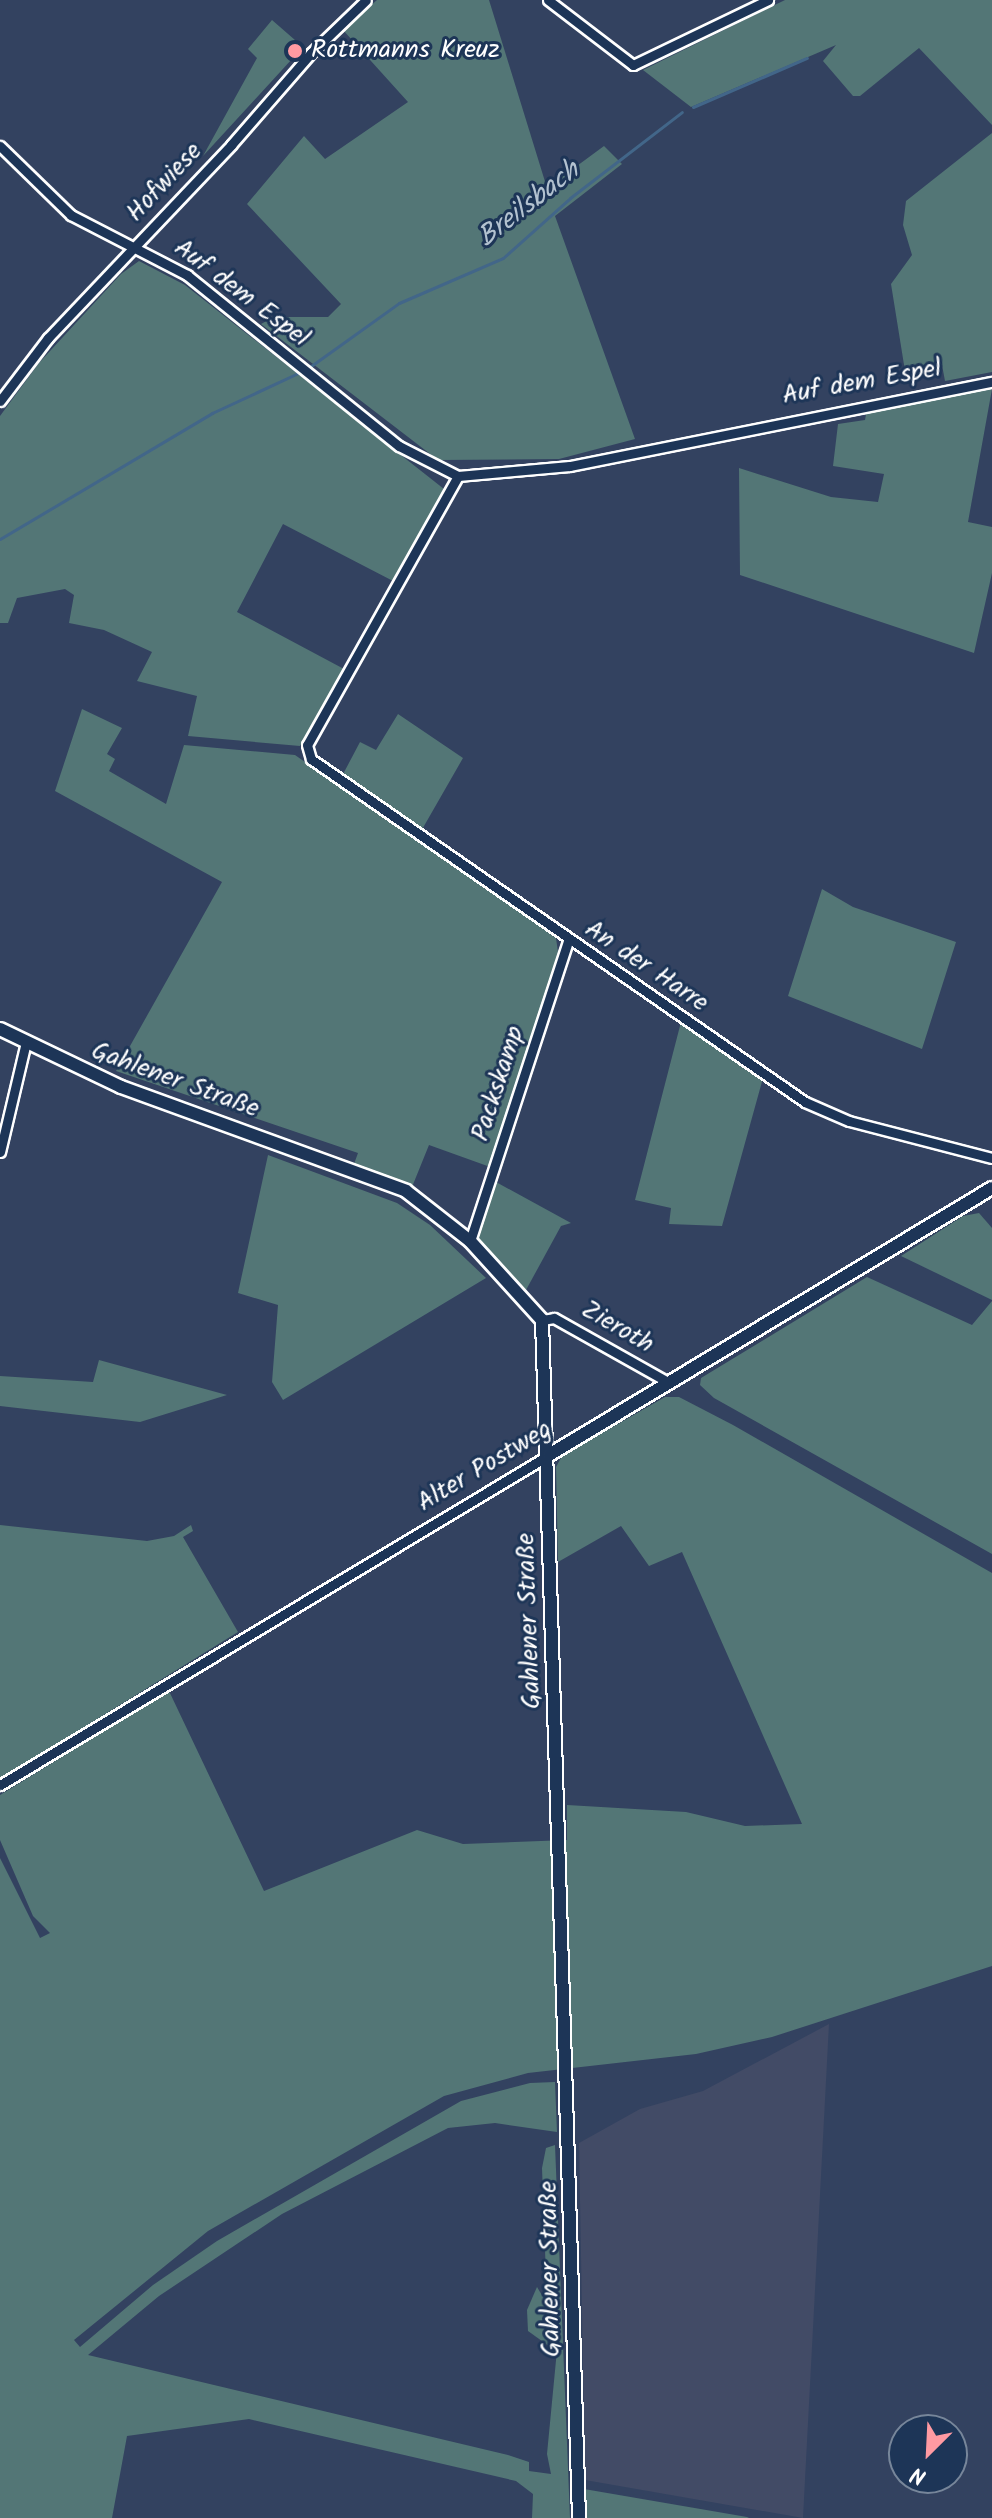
<!DOCTYPE html>
<meta charset="utf-8">
<style>
body{margin:0}
#map{position:relative;width:992px;height:2518px;overflow:hidden;background:#334260;font-family:Kalam,sans-serif}
div>[style]{position:absolute}
[style*='--x']{left:calc(var(--x)*1px);top:calc(var(--y)*1px);width:calc(var(--w)*1px);rotate:calc(var(--a)*1deg)}
.built>*{inset:0;background:#424b66}
.green>*{inset:0;background:#537676}
.stream>*{height:3px;margin:-1.5px;padding:0 1.5px;transform-origin:1.5px;border-radius:1.5px;background:#426689}
.roads{filter:drop-shadow(2px 0 #fff) drop-shadow(-2px 0 #fff) drop-shadow(0 2px #fff) drop-shadow(0 -2px #fff)}
.street>*{height:9px;margin:-4.5px;padding:0 4.5px;transform-origin:4.5px;border-radius:4.5px;background:#1d3557}
.secondary>*{height:12px;margin:-6px;padding:0 6px;transform-origin:6px;border-radius:6px;background:#1d3557}
.dots>*{width:22px;height:22px;translate:-50% -50%;box-sizing:border-box;border:4px solid #1d3557;border-radius:50%}
span{translate:-50% -50%;white-space:nowrap;text-align:center;line-height:1.15;-webkit-text-stroke:6px #1d3557;paint-order:stroke}
.poi-label{font-size:26px;color:#fff}
.left{translate:0 -50%;text-align:left}
.street-label{font-size:26px;color:#fff}
.water-label{font-size:28px;color:#b3c2d0;font-style:italic}
.north{position:absolute;left:888px;top:2414px;width:80px;height:80px;box-sizing:border-box;background:#1d3557;border:2px solid #77869a;border-radius:50%;rotate:204deg;font-size:22px;font-weight:700;line-height:32px;text-align:center;color:#fff}
.north::after{content:'';display:block;margin:auto;width:28px;height:36px;background:#ff9aa2;clip-path:polygon(50% 0,100% 100%,50% 72%,0 100%)}
</style>
<div id="map">
<div class="built">
<div style="clip-path:polygon(829px 2024px,803px 2518px,585px 2480px,579px 2143px,640px 2109px,703px 2091px)"></div>
</div>
<div class="green">
<div style="clip-path:polygon(377px 0,489px 0,547px 188px,604px 146px,622px 164px,555px 216px,635px 439px,559px 459px,438px 460px,261px 324px,274px 317px,328px 317px,341px 304px,247px 204px,304px 136px,325px 159px,408px 102px,343px 30px)"></div>
<div style="clip-path:polygon(785px 0,992px 0,992px 125px,919px 48px,860px 96px,853px 96px,823px 61px,836px 45px,691px 107px,643px 70px)"></div>
<div style="clip-path:polygon(272px 20px,303px 47px,203px 156px,257px 58px,248px 49px)"></div>
<div style="clip-path:polygon(992px 133px,992px 372px,945px 381px,942px 365px,905px 371px,891px 284px,912px 255px,903px 225px,906px 201px)"></div>
<div style="clip-path:polygon(139px 261px,185px 285px,444px 489px,393px 581px,283px 524px,237px 612px,344px 669px,300px 746px,188px 736px,197px 696px,137px 681px,152px 652px,104px 630px,69px 623px,74px 595px,65px 589px,17px 598px,8px 623px,0 623px,0 416px,39px 363px,121px 274px)"></div>
<div style="clip-path:polygon(992px 389px,968px 522px,992px 527px,992px 573px,974px 653px,740px 575px,739px 468px,831px 497px,878px 502px,884px 474px,833px 466px,838px 424px,865px 420px,867px 409px)"></div>
<div style="clip-path:polygon(82px 709px,122px 728px,107px 754px,115px 759px,109px 771px,166px 804px,184px 745px,295px 755px,556px 938px,558px 952px,493px 1168px,429px 1145px,412px 1187px,354px 1164px,358px 1153px,116px 1071px,222px 882px,55px 791px)"></div>
<div style="clip-path:polygon(398px 714px,463px 758px,420px 833px,341px 778px,360px 742px,376px 750px)"></div>
<div style="clip-path:polygon(822px 889px,853px 907px,956px 942px,922px 1049px,788px 996px)"></div>
<div style="clip-path:polygon(681px 1022px,763px 1078px,722px 1226px,669px 1224px,671px 1208px,635px 1200px)"></div>
<div style="clip-path:polygon(268px 1155px,397px 1203px,430px 1225px,486px 1278px,283px 1400px,272px 1382px,278px 1305px,238px 1293px)"></div>
<div style="clip-path:polygon(496px 1182px,571px 1223px,561px 1226px,526px 1290px,477px 1239px)"></div>
<div style="clip-path:polygon(979px 1213px,992px 1228px,992px 1300px,901px 1256px,963px 1216px)"></div>
<div style="clip-path:polygon(867px 1277px,972px 1325px,992px 1301px,992px 1554px,714px 1398px,700px 1385px,701px 1378px)"></div>
<div style="clip-path:polygon(99px 1360px,227px 1395px,140px 1422px,0 1406px,0 1376px,93px 1382px)"></div>
<div style="clip-path:polygon(665px 1397px,679px 1397px,733px 1425px,992px 1573px,992px 1966px,772px 2037px,696px 2054px,528px 2073px,444px 2096px,208px 2231px,74px 2340px,80px 2347px,153px 2285px,217px 2241px,461px 2101px,530px 2083px,555px 2082px,557px 2132px,495px 2123px,448px 2128px,282px 2214px,159px 2296px,88px 2355px,508px 2455px,529px 2462px,529px 2471px,551px 2474px,547px 2454px,559px 2329px,546px 2277px,542px 2168px,546px 2148px,555px 2145px,570px 2518px,532px 2518px,533px 2494px,516px 2481px,249px 2419px,127px 2436px,112px 2518px,0 2518px,0 1858px,40px 1938px,50px 1933px,33px 1916px,0 1840px,0 1795px,169px 1691px,264px 1891px,417px 1830px,463px 1844px,567px 1840px,567px 1805px,686px 1812px,745px 1826px,802px 1824px,682px 1552px,649px 1566px,621px 1526px,558px 1562px,556px 1467px,562px 1456px)"></div>
<div style="clip-path:polygon(0 1525px,147px 1541px,174px 1536px,191px 1525px,193px 1531px,183px 1537px,238px 1632px,0 1779px)"></div>
<div style="clip-path:polygon(537px 2287px,549px 2307px,553px 2349px,528px 2331px,527px 2310px)"></div>
<div style="clip-path:polygon(584px 2489px,747px 2517px,749px 2518px,585px 2518px)"></div>
</div>
<div class="stream">
<div style="--x:693;--y:107;--w:124;--a:-23.3"></div>
<div style="--x:311;--y:366;--w:108;--a:-35.6"></div>
<div style="--x:399;--y:303;--w:113;--a:-23.4"></div>
<div style="--x:503;--y:258;--w:90;--a:-41.8"></div>
<div style="--x:570;--y:198;--w:141;--a:-37.5"></div>
<div style="--x:0;--y:539;--w:247;--a:-30.7"></div>
<div style="--x:212;--y:413;--w:95;--a:-24.9"></div>
</div>
<div class="roads">
<div class="street">
<div style="--x:548;--y:0;--w:107;--a:37.4"></div>
<div style="--x:633;--y:65;--w:150;--a:-25.7"></div>
<div style="--x:0;--y:146;--w:99;--a:44.2"></div>
<div style="--x:71;--y:215;--w:131;--a:27.3"></div>
<div style="--x:187;--y:275;--w:272;--a:38.9"></div>
<div style="--x:399;--y:446;--w:66;--a:27"></div>
<div style="--x:458;--y:476;--w:112;--a:-5.1"></div>
<div style="--x:570;--y:466;--w:430;--a:-11.3"></div>
<div style="--x:0;--y:401;--w:79;--a:-52.7"></div>
<div style="--x:48;--y:338;--w:266;--a:-46.5"></div>
<div style="--x:231;--y:145;--w:122;--a:-49"></div>
<div style="--x:311;--y:53;--w:76;--a:-43.9"></div>
<div style="--x:458;--y:476;--w:308;--a:119.3"></div>
<div style="--x:307;--y:745;--w:15;--a:74"></div>
<div style="--x:311;--y:759;--w:601;--a:34.77"></div>
<div style="--x:805;--y:1102;--w:48;--a:23.4"></div>
<div style="--x:849;--y:1121;--w:148;--a:14.5"></div>
<div style="--x:0;--y:1152;--w:113;--a:-76.7"></div>
<div style="--x:470;--y:1241;--w:316;--a:-71.9"></div>
<div style="--x:542;--y:1320;--w:12;--a:-9"></div>
<div style="--x:554;--y:1318;--w:131;--a:29.3"></div>
<div style="--x:0;--y:1785;--w:641;--a:-31.01"></div>
</div>
<div class="secondary">
<div style="--x:0;--y:1029;--w:134;--a:25.6"></div>
<div style="--x:121;--y:1087;--w:303;--a:20"></div>
<div style="--x:406;--y:1191;--w:81;--a:38"></div>
<div style="--x:470;--y:1241;--w:107;--a:47.7"></div>
<div style="--x:542;--y:1320;--w:1199;--a:88.23"></div>
<div style="--x:549;--y:1455;--w:517;--a:-31.08"></div>
</div>
</div>
<div class="dots">
<div style="left:295px;top:51px;background:#ff9aa2"></div>
</div>
<div class="poi-label">
<span class="left" style="left:311px;top:51px">Rottmanns Kreuz</span>
</div>
<div class="street-label">
<span style="left:165px;top:183px;rotate:-47deg">Hofwiese</span>
<span style="left:241px;top:294px;rotate:37deg">Auf dem Espel</span>
<span style="left:862px;top:383px;rotate:-10deg">Auf dem Espel</span>
<span style="left:646px;top:967px;rotate:34deg">An der Harre</span>
<span style="left:175px;top:1081px;rotate:20deg">Gahlener Straße</span>
<span style="left:499px;top:1084px;rotate:-72deg">Packskamp</span>
<span style="left:617px;top:1328px;rotate:30deg">Zieroth</span>
<span style="left:485px;top:1467px;rotate:-31deg">Alter Postweg</span>
<span style="left:530px;top:1621px;rotate:-92deg">Gahlener Straße</span>
<span style="left:551px;top:2269px;rotate:-91deg">Gahlener Straße</span>
</div>
<div class="water-label">
<span style="left:529px;top:205px;rotate:-38deg">Breilsbach</span>
</div>
<div class="north">N</div>
</div>
